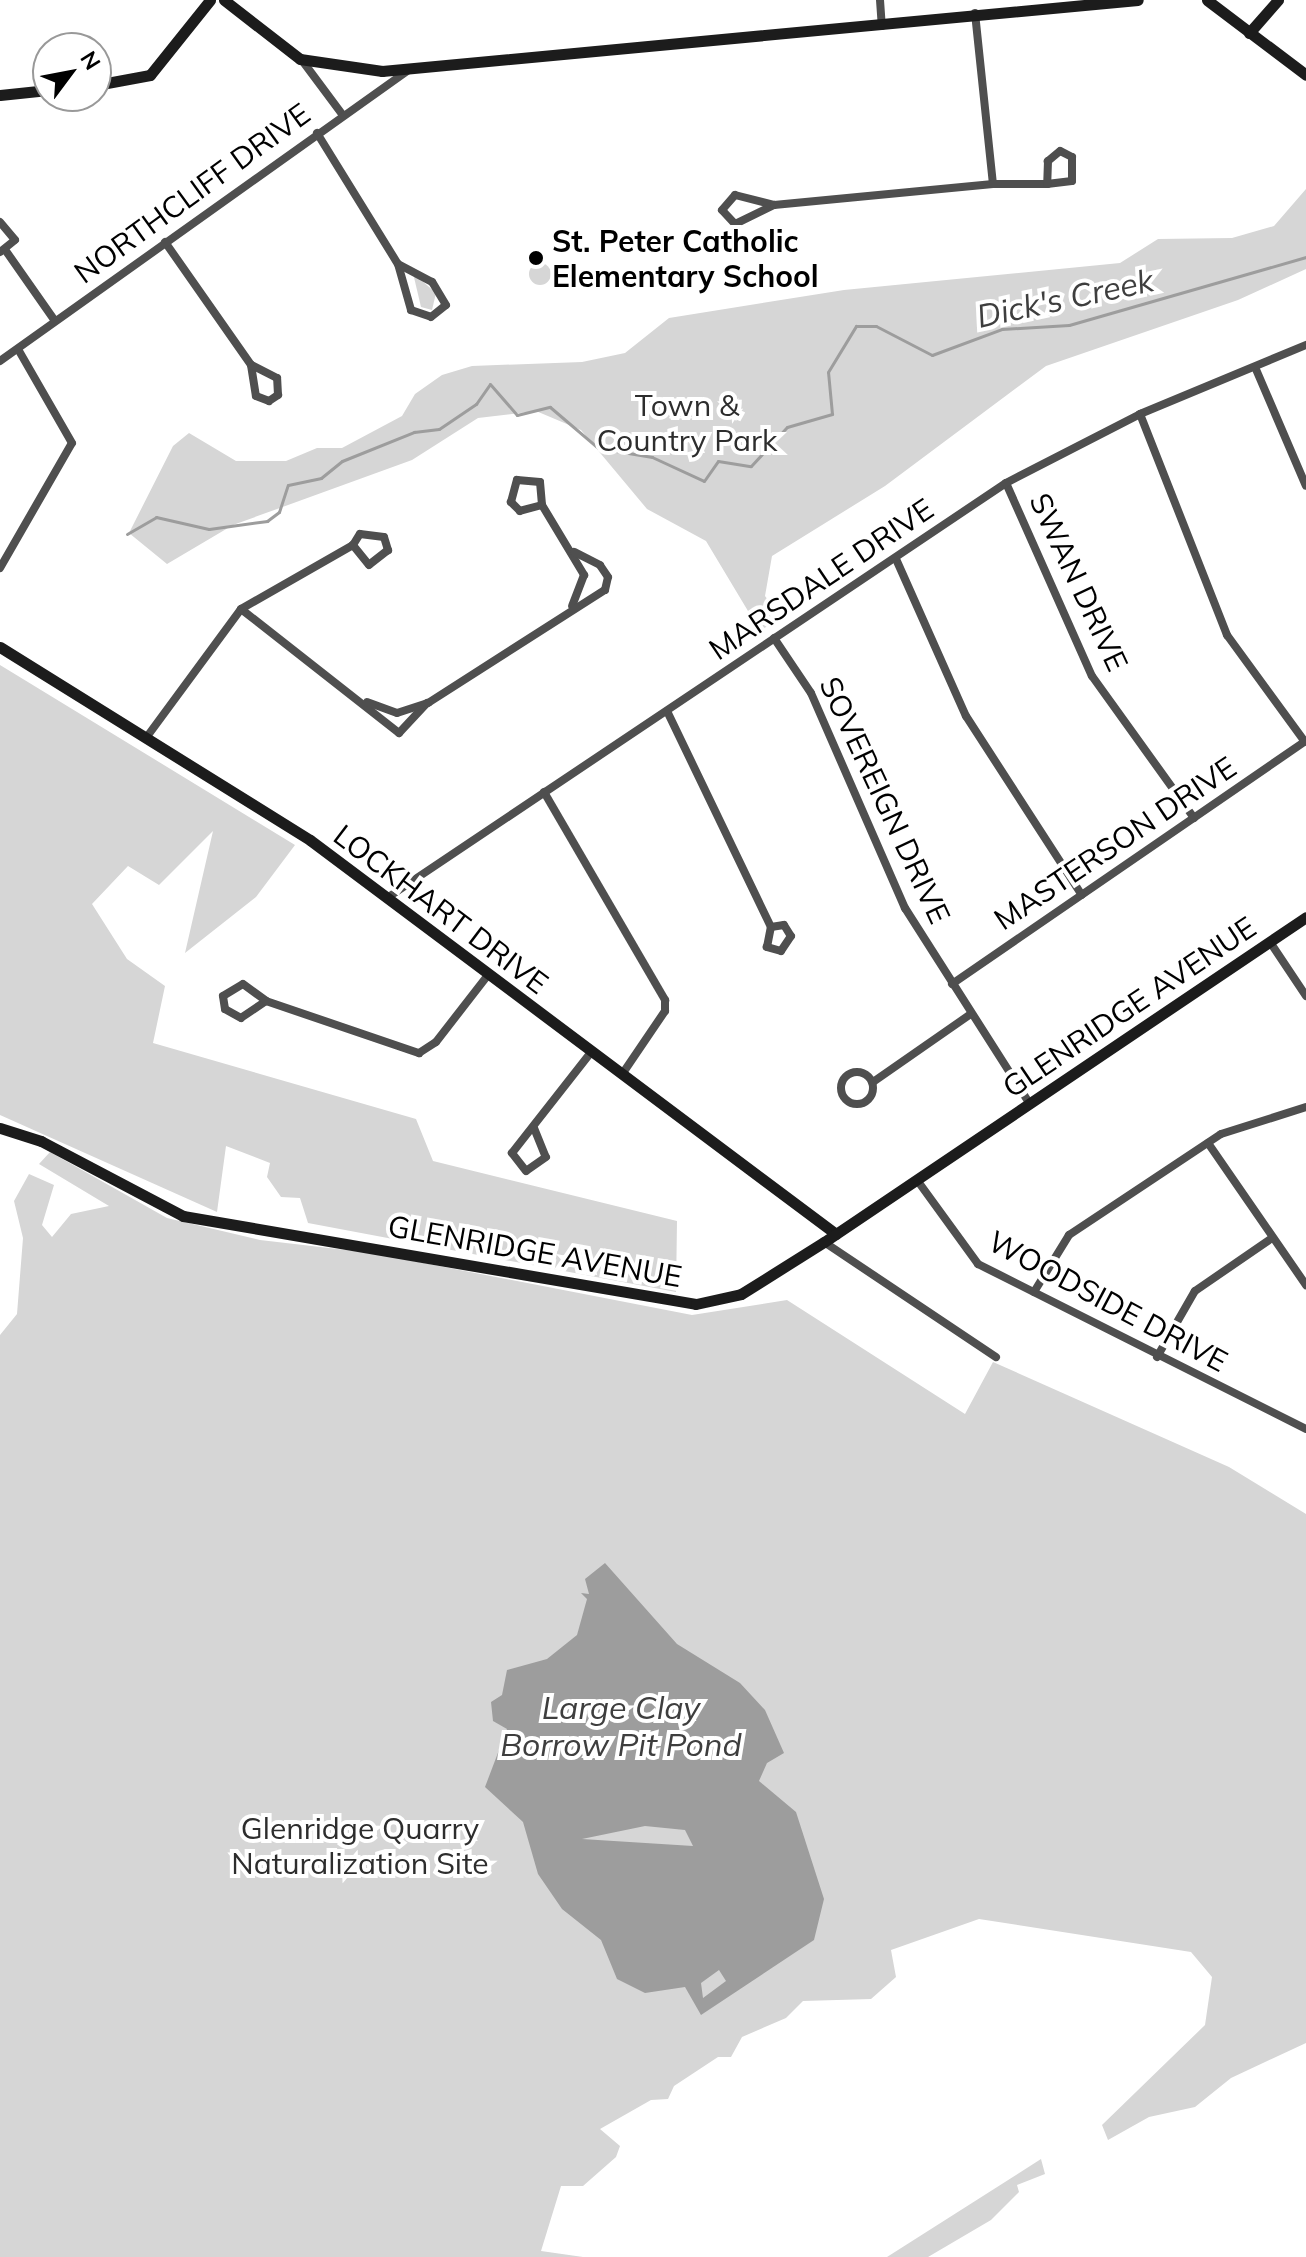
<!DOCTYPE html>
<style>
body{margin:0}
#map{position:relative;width:1306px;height:2257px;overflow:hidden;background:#fff;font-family:Mulish,sans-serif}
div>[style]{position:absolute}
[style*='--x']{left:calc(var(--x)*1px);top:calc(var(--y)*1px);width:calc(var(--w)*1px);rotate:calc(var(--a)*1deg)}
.green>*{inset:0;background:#d6d6d6}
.round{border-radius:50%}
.water>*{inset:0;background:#9d9d9d}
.stream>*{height:3px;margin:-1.5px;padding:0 1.5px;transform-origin:1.5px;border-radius:1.5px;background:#9d9d9d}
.street>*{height:8px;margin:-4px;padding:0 4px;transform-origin:4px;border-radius:4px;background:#4f4f4f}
.street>.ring{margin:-4px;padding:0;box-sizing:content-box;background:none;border:8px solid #4f4f4f;border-radius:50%}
.secondary>*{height:11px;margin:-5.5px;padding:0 5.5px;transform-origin:5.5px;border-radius:5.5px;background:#1c1c1c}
.dots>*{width:22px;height:22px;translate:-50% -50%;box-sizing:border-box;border:4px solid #fff;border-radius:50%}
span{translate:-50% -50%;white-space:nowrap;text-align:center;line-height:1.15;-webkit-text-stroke:8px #fff;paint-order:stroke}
.street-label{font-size:30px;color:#000}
.poi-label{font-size:30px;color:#000;font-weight:700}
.left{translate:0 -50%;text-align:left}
.park-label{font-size:30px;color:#2d2d2d}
.water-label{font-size:32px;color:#3e3e3e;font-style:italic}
.north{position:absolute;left:32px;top:32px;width:80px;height:80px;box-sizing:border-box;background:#fff;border:2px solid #999;border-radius:50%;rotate:58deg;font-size:22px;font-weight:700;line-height:32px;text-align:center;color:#000}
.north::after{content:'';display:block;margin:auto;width:28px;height:36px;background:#000;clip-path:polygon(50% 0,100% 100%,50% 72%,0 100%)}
</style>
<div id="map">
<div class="green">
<div style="clip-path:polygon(1306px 189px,1306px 269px,1238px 300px,1046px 366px,885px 486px,772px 556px,765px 596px,781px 617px,760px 631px,706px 541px,647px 509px,581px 430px,536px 411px,478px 418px,412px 460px,233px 525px,167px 564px,129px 533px,173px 446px,189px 433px,236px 461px,286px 461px,317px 448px,342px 448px,402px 416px,415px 394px,442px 375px,472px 366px,582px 362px,625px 353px,669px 318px,844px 290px,1120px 263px,1158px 239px,1232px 238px,1274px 226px)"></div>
<div class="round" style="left:529px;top:263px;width:22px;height:22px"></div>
<div style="clip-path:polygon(413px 273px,436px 293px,432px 310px,421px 307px)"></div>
<div style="clip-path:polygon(0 665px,295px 845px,256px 897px,185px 953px,213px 831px,159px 885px,128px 866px,92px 904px,127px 959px,165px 986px,153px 1043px,416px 1119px,433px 1161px,677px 1221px,676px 1292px,308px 1223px,300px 1198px,281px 1197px,267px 1177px,270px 1163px,226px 1146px,217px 1212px,0 1115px)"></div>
<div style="clip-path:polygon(50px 1152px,167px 1218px,260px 1240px,372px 1253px,692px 1315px,787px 1300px,965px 1414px,993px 1362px,1229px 1467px,1306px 1514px,1306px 2043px,1231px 2078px,1195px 2107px,1149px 2117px,1108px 2140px,1102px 2125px,1205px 2025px,1212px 1977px,1191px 1952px,979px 1919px,891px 1950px,896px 1977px,871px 1999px,803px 2001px,786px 2018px,742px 2037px,731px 2057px,718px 2057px,674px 2086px,668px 2099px,651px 2100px,600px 2129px,620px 2146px,616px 2157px,583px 2186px,561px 2186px,541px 2251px,583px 2257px,0 2257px,0 1335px,17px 1314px,23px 1238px,14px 1201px,29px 1174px,54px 1185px,42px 1225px,52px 1237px,71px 1214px,109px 1206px,39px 1164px)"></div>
<div style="clip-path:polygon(1041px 2159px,1045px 2174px,1017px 2185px,1019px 2192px,991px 2220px,928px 2257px,887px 2257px)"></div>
</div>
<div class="water">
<div style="clip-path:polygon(evenodd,605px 1563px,677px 1644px,740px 1683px,765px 1710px,784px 1753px,767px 1763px,759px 1781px,796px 1812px,824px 1899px,814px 1940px,701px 2015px,685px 1987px,645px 1993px,617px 1979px,601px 1940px,562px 1909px,538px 1874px,523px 1822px,485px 1787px,507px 1729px,493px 1721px,491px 1702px,502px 1695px,507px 1670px,547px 1659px,577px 1635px,587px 1599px,581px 1593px,589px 1594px,585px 1579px,605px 1563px,645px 1826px,685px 1830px,693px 1846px,582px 1839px,645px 1826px,605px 1563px,719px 1970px,726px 1981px,703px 1998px,701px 1983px,719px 1970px)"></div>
</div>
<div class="stream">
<div style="--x:127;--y:534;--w:34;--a:-30"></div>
<div style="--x:156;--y:517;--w:54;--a:12.8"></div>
<div style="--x:209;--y:529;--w:59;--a:-7.9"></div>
<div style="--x:267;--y:521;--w:15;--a:-37"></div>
<div style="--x:279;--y:512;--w:28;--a:-72"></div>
<div style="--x:288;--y:485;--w:34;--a:-12"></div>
<div style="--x:321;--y:478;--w:27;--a:-39"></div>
<div style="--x:342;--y:461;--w:78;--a:-21.9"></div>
<div style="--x:414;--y:432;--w:25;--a:-7"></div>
<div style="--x:439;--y:429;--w:45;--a:-34"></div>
<div style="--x:476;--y:404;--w:24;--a:-55"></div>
<div style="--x:490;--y:384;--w:41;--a:48.9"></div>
<div style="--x:517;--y:415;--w:34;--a:-14"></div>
<div style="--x:550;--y:407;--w:63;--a:40.5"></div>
<div style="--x:598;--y:448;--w:55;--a:9.5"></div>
<div style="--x:652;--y:457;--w:57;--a:24.8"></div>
<div style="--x:704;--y:481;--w:24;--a:-55"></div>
<div style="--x:718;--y:461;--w:33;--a:9"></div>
<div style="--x:751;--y:466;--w:53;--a:-47.3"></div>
<div style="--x:787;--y:427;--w:47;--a:-16.1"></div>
<div style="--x:832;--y:414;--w:42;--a:-95.4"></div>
<div style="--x:828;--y:372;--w:54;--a:-58.7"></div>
<div style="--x:856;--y:326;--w:20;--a:0"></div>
<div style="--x:876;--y:326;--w:63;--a:27.4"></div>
<div style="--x:932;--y:355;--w:75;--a:-20.4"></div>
<div style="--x:1002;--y:329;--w:67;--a:-3.4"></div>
<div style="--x:1069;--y:325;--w:247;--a:-16"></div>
</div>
<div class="street">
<div style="--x:880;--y:0;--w:26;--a:86"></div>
<div style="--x:975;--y:13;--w:172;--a:84"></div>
<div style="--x:301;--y:59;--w:69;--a:53.3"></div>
<div style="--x:317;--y:133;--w:154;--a:58.3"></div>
<div style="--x:398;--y:264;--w:48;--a:74.2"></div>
<div style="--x:411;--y:310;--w:21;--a:19"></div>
<div style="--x:431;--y:317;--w:19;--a:-39"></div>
<div style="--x:446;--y:305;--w:27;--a:-121"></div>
<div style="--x:432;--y:282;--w:38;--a:-152"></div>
<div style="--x:774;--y:205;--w:43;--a:154"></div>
<div style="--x:735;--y:224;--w:19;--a:-133"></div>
<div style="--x:722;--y:210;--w:20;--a:-49"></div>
<div style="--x:735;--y:195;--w:40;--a:14.4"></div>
<div style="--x:774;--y:205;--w:220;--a:-5.5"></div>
<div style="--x:993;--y:184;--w:54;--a:0"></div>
<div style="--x:1047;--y:184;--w:25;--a:-7"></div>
<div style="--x:1072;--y:181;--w:24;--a:-90"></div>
<div style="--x:1072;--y:157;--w:13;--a:-153"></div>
<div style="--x:1060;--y:151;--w:16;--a:140"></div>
<div style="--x:1048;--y:161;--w:23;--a:92"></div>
<div style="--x:0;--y:222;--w:23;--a:50"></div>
<div style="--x:15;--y:240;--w:19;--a:141"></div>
<div style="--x:165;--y:242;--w:150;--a:55"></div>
<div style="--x:251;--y:365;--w:31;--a:81"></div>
<div style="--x:256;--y:396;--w:14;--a:21"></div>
<div style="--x:269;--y:401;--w:11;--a:-34"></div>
<div style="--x:278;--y:395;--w:17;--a:-93"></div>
<div style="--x:277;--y:378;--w:29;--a:-153"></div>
<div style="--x:6;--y:251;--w:85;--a:55"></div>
<div style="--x:0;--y:361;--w:503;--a:-35.46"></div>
<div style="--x:1255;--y:367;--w:129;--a:66.8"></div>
<div style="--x:1140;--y:414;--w:238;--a:68.5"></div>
<div style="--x:1227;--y:635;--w:132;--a:53.9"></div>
<div style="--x:1006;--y:483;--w:211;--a:66"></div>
<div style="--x:1092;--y:676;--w:175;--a:54.3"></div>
<div style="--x:542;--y:505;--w:23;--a:165"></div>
<div style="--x:520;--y:511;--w:13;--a:-135"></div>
<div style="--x:511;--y:502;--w:23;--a:-75"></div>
<div style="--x:517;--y:480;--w:23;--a:5"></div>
<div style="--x:540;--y:482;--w:23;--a:85"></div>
<div style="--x:542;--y:505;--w:82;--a:59"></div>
<div style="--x:584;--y:575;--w:33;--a:111"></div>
<div style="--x:896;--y:559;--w:172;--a:66"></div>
<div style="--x:966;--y:716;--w:213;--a:57.1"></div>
<div style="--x:0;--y:568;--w:144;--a:-60.1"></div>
<div style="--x:72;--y:443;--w:108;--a:-119.9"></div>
<div style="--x:241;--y:609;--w:201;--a:38.1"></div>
<div style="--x:399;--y:733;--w:41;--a:-47"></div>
<div style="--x:774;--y:638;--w:66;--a:56.1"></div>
<div style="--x:811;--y:693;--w:235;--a:66.4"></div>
<div style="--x:905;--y:908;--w:231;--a:57.5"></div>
<div style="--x:367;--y:702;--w:32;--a:20"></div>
<div style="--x:397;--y:713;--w:33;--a:-18"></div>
<div style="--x:428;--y:703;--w:210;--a:-32.6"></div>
<div style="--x:605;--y:590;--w:13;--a:-77"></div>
<div style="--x:608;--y:577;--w:14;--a:-124"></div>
<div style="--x:600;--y:565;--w:29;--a:-153"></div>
<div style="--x:667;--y:711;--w:240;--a:64.3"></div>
<div style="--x:771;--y:927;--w:13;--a:-9"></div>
<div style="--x:784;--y:925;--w:13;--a:58"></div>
<div style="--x:791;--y:936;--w:18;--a:124"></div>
<div style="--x:781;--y:951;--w:15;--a:-164"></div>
<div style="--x:767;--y:947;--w:20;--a:-79"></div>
<div style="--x:146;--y:738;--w:160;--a:-53.6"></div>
<div style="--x:241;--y:609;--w:129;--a:-29.7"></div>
<div style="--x:353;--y:545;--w:13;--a:-58"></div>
<div style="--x:360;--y:534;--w:24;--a:7"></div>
<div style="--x:384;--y:537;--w:14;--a:73"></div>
<div style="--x:388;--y:550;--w:24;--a:142"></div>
<div style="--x:369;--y:565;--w:26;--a:-129"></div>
<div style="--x:544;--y:792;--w:241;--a:59.8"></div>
<div style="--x:665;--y:1000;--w:11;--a:90"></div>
<div style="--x:665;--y:1011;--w:75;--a:124.1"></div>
<div style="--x:387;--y:898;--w:745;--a:-33.84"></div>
<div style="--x:1006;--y:483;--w:151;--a:-27.2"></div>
<div style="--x:1140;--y:414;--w:180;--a:-22.6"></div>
<div style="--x:1270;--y:942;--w:65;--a:56.3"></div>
<div style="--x:952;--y:984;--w:429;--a:-34.5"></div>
<div style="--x:266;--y:1001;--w:30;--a:146"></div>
<div style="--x:241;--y:1018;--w:18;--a:-151"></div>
<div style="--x:225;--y:1009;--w:13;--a:-99"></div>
<div style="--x:223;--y:996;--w:23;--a:-31"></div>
<div style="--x:243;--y:984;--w:29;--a:36"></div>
<div style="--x:266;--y:1001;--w:162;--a:18.8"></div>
<div style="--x:419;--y:1053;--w:20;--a:-33"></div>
<div style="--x:436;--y:1042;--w:85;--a:-52.2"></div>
<div class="ring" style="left:841px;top:1072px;width:24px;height:24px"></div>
<div style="--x:873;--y:1082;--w:119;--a:-34.8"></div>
<div style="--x:534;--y:1128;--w:31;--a:68"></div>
<div style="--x:546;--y:1157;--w:24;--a:145"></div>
<div style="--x:526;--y:1171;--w:23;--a:-128"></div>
<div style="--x:512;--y:1153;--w:130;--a:-51.9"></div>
<div style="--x:1208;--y:1143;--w:173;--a:55.4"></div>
<div style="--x:917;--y:1180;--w:104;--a:54"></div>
<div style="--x:978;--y:1264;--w:367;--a:26.7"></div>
<div style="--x:824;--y:1242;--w:207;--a:33.8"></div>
<div style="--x:1034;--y:1292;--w:67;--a:-58.4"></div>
<div style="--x:1069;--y:1235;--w:182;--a:-33.6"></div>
<div style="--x:1221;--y:1134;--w:89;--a:-17.6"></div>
<div style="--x:1157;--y:1357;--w:76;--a:-60.1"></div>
<div style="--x:1195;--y:1291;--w:93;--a:-34.5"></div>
</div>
<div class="secondary">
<div style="--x:224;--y:0;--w:96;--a:37.8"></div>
<div style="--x:300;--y:59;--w:83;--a:8.3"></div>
<div style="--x:382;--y:71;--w:759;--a:-5.37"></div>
<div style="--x:1207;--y:0;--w:124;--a:37.1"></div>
<div style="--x:1249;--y:33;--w:44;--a:-48.7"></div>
<div style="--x:96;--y:85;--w:55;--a:-10.5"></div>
<div style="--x:150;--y:75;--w:96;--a:-51.3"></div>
<div style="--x:0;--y:95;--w:48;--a:-5.9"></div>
<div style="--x:0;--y:647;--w:365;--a:31.9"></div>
<div style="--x:310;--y:840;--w:657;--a:36.84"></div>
<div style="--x:0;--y:1128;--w:43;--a:17.6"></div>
<div style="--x:41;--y:1141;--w:161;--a:27.8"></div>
<div style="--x:183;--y:1216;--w:520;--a:9.73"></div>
<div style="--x:696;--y:1304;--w:46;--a:-12.5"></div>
<div style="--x:741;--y:1294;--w:98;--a:-32.1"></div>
<div style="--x:824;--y:1242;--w:581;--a:-33.99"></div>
</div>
<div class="dots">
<div style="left:536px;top:258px;background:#000"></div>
</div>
<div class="street-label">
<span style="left:192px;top:193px;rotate:-36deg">NORTHCLIFF DRIVE</span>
<span style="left:821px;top:579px;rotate:-34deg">MARSDALE DRIVE</span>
<span style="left:1079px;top:582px;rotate:65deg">SWAN DRIVE</span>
<span style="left:885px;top:800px;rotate:65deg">SOVEREIGN DRIVE</span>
<span style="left:1115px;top:843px;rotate:-34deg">MASTERSON DRIVE</span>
<span style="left:441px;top:909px;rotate:37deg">LOCKHART DRIVE</span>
<span style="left:1129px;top:1007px;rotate:-34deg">GLENRIDGE AVENUE</span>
<span style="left:535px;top:1251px;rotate:10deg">GLENRIDGE AVENUE</span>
<span style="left:1108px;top:1301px;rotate:28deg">WOODSIDE DRIVE</span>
</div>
<div class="poi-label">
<span class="left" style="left:552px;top:258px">St. Peter Catholic<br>Elementary School</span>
</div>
<div class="park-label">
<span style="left:687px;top:422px">Town &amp;<br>Country Park</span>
<span style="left:360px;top:1845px">Glenridge Quarry<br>Naturalization Site</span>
</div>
<div class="water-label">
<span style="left:1065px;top:298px;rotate:-12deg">Dick's Creek</span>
<span style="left:621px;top:1726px">Large Clay<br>Borrow Pit Pond</span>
</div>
<div class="north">N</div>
</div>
